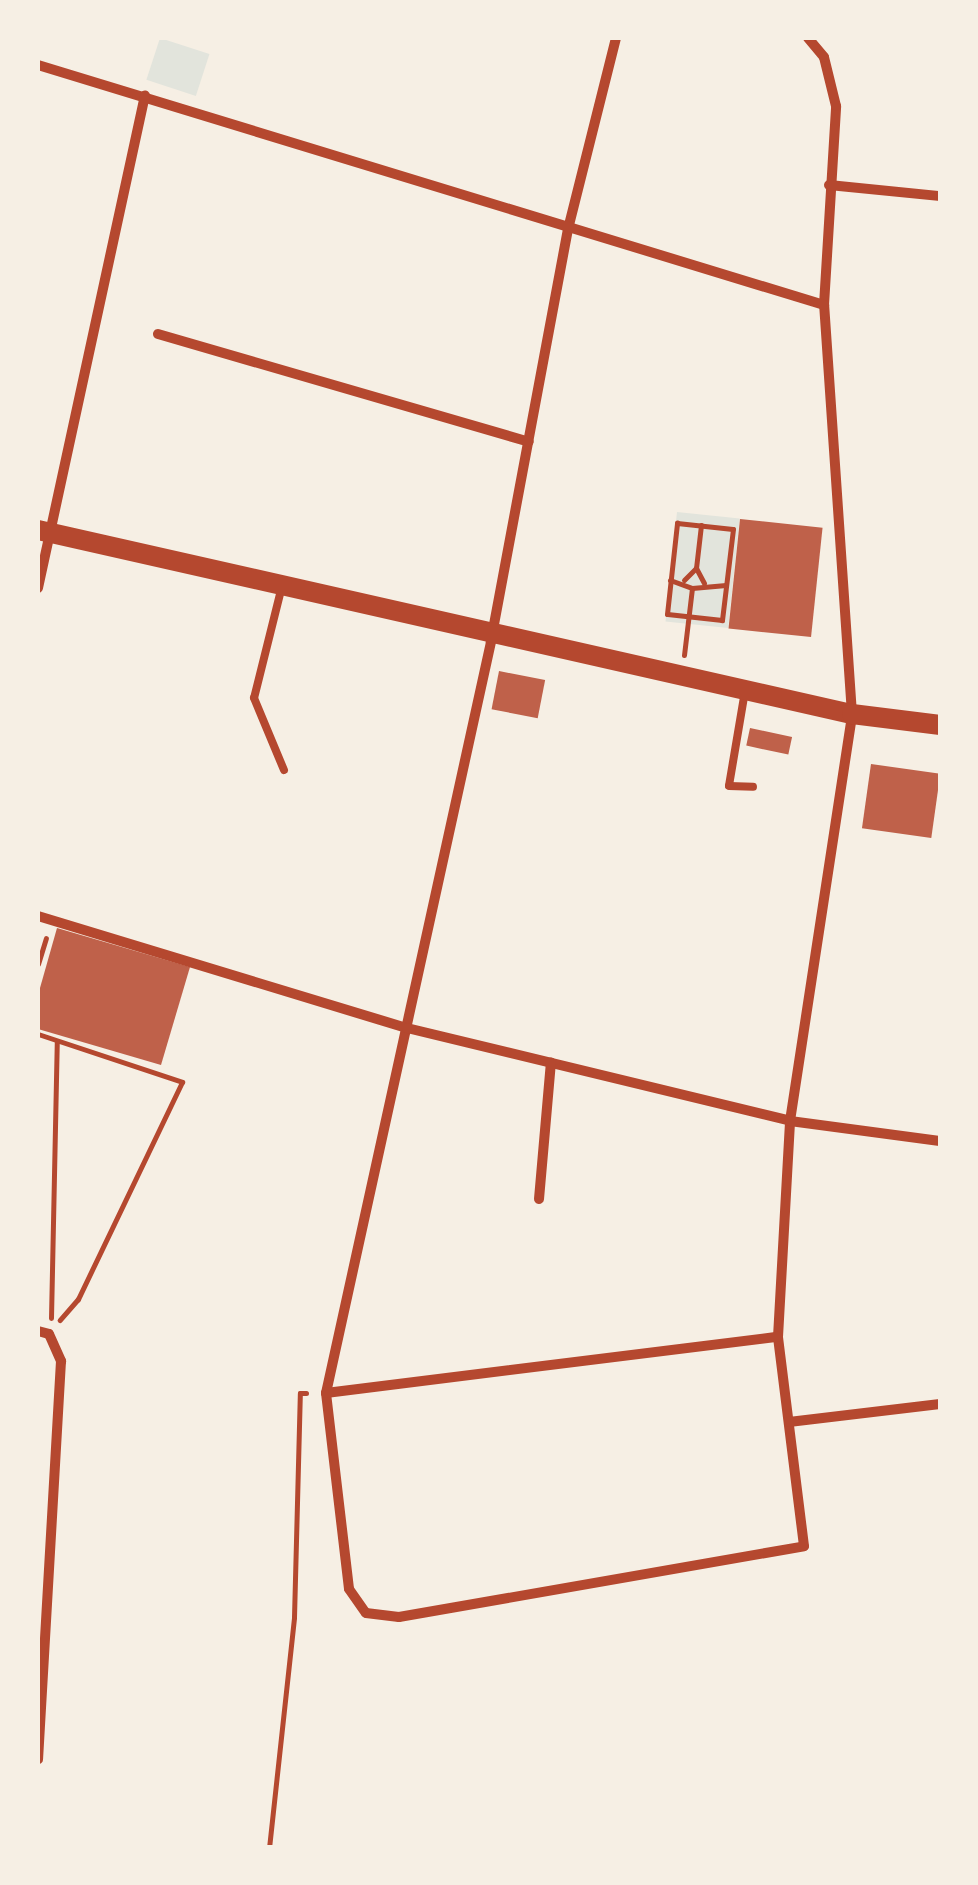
<!DOCTYPE html>
<style>
body{margin:0}
#map{position:relative;width:978px;height:1885px;overflow:hidden;background:#f6efe4;font-family:"Exo 2",sans-serif}
div>[style]{position:absolute}
[style*='--x']{left:calc(var(--x)*1px);top:calc(var(--y)*1px);width:calc(var(--w)*1px);rotate:calc(var(--a)*1deg)}
.green>*{inset:0;background:#e2e4dc;transform-origin:0 0}
.building>*{inset:0;background:#bf614a;transform-origin:0 0}
.path>*{height:5px;margin:-2.5px;padding:0 2.5px;transform-origin:2.5px;border-radius:2.5px;background:#b5482f}
.service>*{height:8px;margin:-4px;padding:0 4px;transform-origin:4px;border-radius:4px;background:#b5482f}
.minor>*{height:10px;margin:-5px;padding:0 5px;transform-origin:5px;border-radius:5px;background:#b5482f}
.secondary>*{height:20px;margin:-10px;padding:0 10px;transform-origin:10px;border-radius:10px;background:#b5482f}
span{translate:-50% -50%;white-space:nowrap;text-align:center;line-height:1.15;-webkit-text-stroke:8px #f6efe4;paint-order:stroke}
.frame{position:absolute;inset:0;border:40px solid #f6efe4;pointer-events:none}
</style>
<div id="map">
<div class="green">
<div style="left:160px;top:38px;width:52px;height:44px;rotate:18deg"></div>
<div style="left:677px;top:512px;width:63px;height:110px;rotate:6deg"></div>
</div>
<div class="building">
<div style="left:740px;top:519px;width:83px;height:110px;rotate:6deg"></div>
<div style="left:499px;top:671px;width:47px;height:39px;rotate:11deg"></div>
<div style="left:750px;top:728px;width:43px;height:18px;rotate:12deg"></div>
<div style="left:871px;top:764px;width:70px;height:65px;rotate:8deg"></div>
<div style="clip-path:polygon(57px 928px,190px 967px,161px 1065px,38px 1029px,38px 995px)"></div>
</div>
<div class="path">
<div style="--x:677;--y:523;--w:56;--a:6.1"></div>
<div style="--x:733;--y:529;--w:92;--a:96.9"></div>
<div style="--x:722;--y:620;--w:55;--a:-173.8"></div>
<div style="--x:667;--y:614;--w:92;--a:-83.7"></div>
<div style="--x:701;--y:525;--w:43;--a:96.6"></div>
<div style="--x:696;--y:568;--w:17;--a:62"></div>
<div style="--x:670;--y:580;--w:23;--a:20"></div>
<div style="--x:692;--y:588;--w:34;--a:-5"></div>
<div style="--x:684;--y:580;--w:17;--a:-45"></div>
<div style="--x:684;--y:655;--w:67;--a:-83.2"></div>
<div style="--x:38;--y:964;--w:27;--a:-73"></div>
<div style="--x:38;--y:1034;--w:152;--a:18.4"></div>
<div style="--x:182;--y:1082;--w:241;--a:115.6"></div>
<div style="--x:78;--y:1299;--w:28;--a:131"></div>
<div style="--x:51;--y:1318;--w:277;--a:-88.8"></div>
<div style="--x:269;--y:1848;--w:232;--a:-83.8"></div>
<div style="--x:294;--y:1617;--w:224;--a:-88.5"></div>
<div style="--x:300;--y:1393;--w:6;--a:0"></div>
</div>
<div class="service">
<div style="--x:282;--y:586;--w:115;--a:104"></div>
<div style="--x:254;--y:698;--w:78;--a:67.4"></div>
<div style="--x:745;--y:691;--w:96;--a:99.6"></div>
<div style="--x:729;--y:786;--w:24;--a:2"></div>
</div>
<div class="minor">
<div style="--x:616;--y:38;--w:197;--a:104.1"></div>
<div style="--x:568;--y:229;--w:420;--a:100.6"></div>
<div style="--x:491;--y:642;--w:769;--a:102.39"></div>
<div style="--x:326;--y:1393;--w:197;--a:83.3"></div>
<div style="--x:349;--y:1589;--w:29;--a:55"></div>
<div style="--x:366;--y:1613;--w:33;--a:7"></div>
<div style="--x:399;--y:1617;--w:411;--a:-9.9"></div>
<div style="--x:804;--y:1546;--w:211;--a:-97.1"></div>
<div style="--x:778;--y:1337;--w:216;--a:-86.8"></div>
<div style="--x:790;--y:1121;--w:412;--a:-81.3"></div>
<div style="--x:852;--y:714;--w:410;--a:-93.9"></div>
<div style="--x:824;--y:305;--w:199;--a:-86.5"></div>
<div style="--x:836;--y:106;--w:50;--a:-103.8"></div>
<div style="--x:824;--y:57;--w:25;--a:-130"></div>
<div style="--x:38;--y:65;--w:822;--a:16.98"></div>
<div style="--x:829;--y:185;--w:112;--a:5.7"></div>
<div style="--x:158;--y:334;--w:386;--a:16.2"></div>
<div style="--x:38;--y:588;--w:504;--a:-77.75"></div>
<div style="--x:38;--y:916;--w:386;--a:16.9"></div>
<div style="--x:407;--y:1028;--w:394;--a:13.6"></div>
<div style="--x:790;--y:1121;--w:151;--a:7.6"></div>
<div style="--x:539;--y:1199;--w:137;--a:-85"></div>
<div style="--x:38;--y:1331;--w:11;--a:15"></div>
<div style="--x:49;--y:1334;--w:30;--a:66"></div>
<div style="--x:61;--y:1361;--w:399;--a:93.3"></div>
<div style="--x:326;--y:1393;--w:455;--a:-7.1"></div>
<div style="--x:789;--y:1422;--w:152;--a:-6.8"></div>
</div>
<div class="secondary">
<div style="--x:38;--y:530;--w:835;--a:12.74"></div>
<div style="--x:852;--y:714;--w:89;--a:7.1"></div>
</div>
<div class="frame"></div>
</div>
